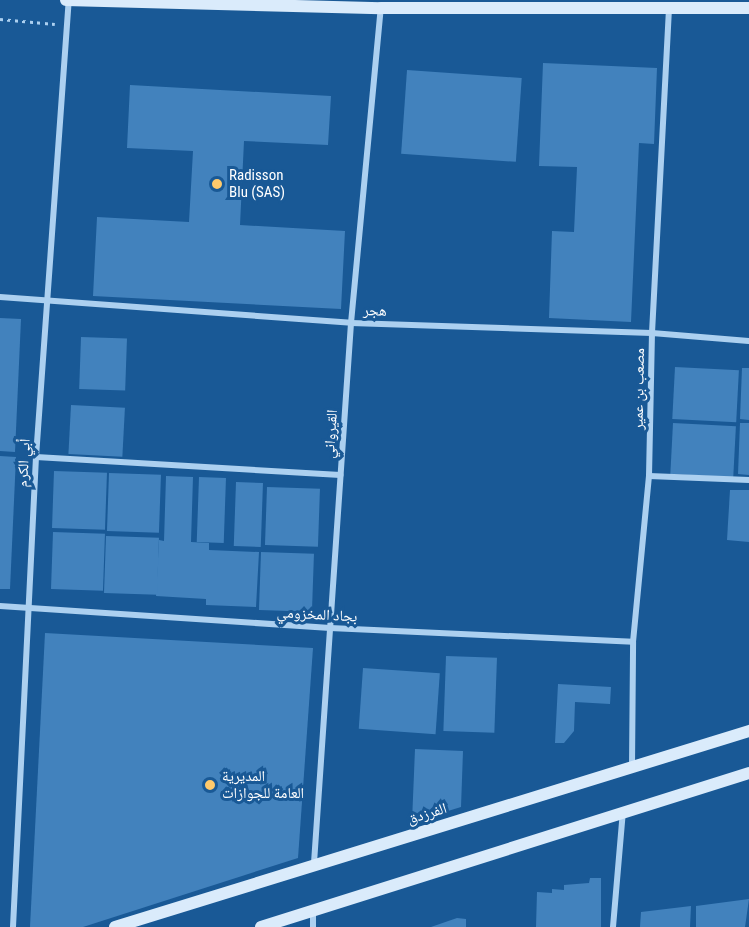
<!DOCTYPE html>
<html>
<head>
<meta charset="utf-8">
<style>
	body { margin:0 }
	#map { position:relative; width:749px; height:927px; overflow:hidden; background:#195996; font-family:"Roboto Condensed","Noto Naskh Arabic",sans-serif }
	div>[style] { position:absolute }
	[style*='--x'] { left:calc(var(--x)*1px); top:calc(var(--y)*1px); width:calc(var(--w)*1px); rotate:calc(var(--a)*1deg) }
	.building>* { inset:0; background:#4282bd; transform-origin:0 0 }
	.path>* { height:3px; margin-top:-1.5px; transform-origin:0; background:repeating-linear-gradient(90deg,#acd0f0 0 3px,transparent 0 7.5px) }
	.street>* { height:6px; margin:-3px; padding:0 3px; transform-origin:3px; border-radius:3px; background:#acd0f0 }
	.secondary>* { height:12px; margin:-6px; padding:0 6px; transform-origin:6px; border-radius:6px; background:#daebfb }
	.dots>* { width:16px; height:16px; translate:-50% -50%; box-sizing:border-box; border:3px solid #195996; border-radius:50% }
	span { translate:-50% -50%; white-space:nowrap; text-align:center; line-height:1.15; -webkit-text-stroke:6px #195996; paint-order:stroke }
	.poi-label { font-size:15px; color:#fff }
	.left { translate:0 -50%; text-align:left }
	.street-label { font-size:15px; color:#fff }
</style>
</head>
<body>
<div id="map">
	<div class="building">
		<i style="clip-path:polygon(543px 63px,657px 68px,654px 144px,639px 143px,631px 322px,549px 318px,552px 231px,574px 232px,577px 167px,539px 166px)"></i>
		<i style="left:407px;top:70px;width:115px;height:84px;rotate:4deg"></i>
		<i style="clip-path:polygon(130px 85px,331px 96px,328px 145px,244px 141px,240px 225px,345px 231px,341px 309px,93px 296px,97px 217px,189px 222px,193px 151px,127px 148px)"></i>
		<i style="clip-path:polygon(0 318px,21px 319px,15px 452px,0 451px)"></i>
		<i style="left:81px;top:337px;width:46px;height:52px;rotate:2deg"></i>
		<i style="left:675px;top:367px;width:64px;height:52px;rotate:3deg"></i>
		<i style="clip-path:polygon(742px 368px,749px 368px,749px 420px,740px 419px)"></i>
		<i style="left:71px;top:405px;width:54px;height:49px;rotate:3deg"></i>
		<i style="left:673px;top:423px;width:63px;height:51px;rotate:3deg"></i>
		<i style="clip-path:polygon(740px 423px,749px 423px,749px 475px,738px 474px)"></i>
		<i style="clip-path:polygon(0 456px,16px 457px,10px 589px,0 589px)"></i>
		<i style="left:54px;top:471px;width:53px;height:57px;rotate:2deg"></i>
		<i style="left:109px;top:473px;width:52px;height:58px;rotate:2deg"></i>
		<i style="clip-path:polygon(166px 476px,193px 477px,191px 542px,209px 543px,209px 550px,259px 552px,256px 607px,206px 605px,206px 599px,156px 596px,159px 540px,164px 541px)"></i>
		<i style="left:199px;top:477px;width:27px;height:65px;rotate:2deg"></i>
		<i style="left:236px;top:482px;width:27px;height:64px;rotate:2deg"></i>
		<i style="left:267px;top:487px;width:53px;height:58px;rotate:2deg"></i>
		<i style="clip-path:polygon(730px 490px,749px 490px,749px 542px,727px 540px)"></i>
		<i style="left:53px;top:532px;width:52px;height:57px;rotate:2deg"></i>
		<i style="left:106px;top:536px;width:53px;height:57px;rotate:2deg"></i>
		<i style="left:261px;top:552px;width:53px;height:58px;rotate:2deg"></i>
		<i style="clip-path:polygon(45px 633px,313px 648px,298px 858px,83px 927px,30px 927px)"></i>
		<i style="left:446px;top:656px;width:51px;height:75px;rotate:2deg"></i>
		<i style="left:363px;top:668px;width:77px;height:61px;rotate:4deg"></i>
		<i style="clip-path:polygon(558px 684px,611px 687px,610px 704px,575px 702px,574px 731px,564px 743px,555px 743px)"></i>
		<i style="clip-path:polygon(415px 749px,463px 751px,461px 807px,412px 822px)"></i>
		<i style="clip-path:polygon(590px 878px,601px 878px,601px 927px,536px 927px,537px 892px,552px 893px,552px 889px,564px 890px,564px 885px,589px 883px)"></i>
		<i style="clip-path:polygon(749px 899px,745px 927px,696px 927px,696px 906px)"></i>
		<i style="clip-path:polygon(691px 906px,690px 927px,640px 927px,641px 912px)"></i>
		<i style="clip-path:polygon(457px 918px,466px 919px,466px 927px,431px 927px)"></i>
	</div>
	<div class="path">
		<i style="--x:0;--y:19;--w:55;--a:5.2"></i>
	</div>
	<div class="street">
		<i style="--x:0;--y:297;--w:352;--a:4.2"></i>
		<i style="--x:351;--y:323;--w:301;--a:1.9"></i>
		<i style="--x:652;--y:333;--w:97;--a:4.7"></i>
		<i style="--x:36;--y:457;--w:305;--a:3.4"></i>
		<i style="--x:649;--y:476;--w:100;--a:2.3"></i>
		<i style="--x:0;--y:606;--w:331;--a:3.8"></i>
		<i style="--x:330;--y:628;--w:303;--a:2.6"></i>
		<i style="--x:632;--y:767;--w:125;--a:-89.5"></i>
		<i style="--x:633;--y:642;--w:167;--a:-84.5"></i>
		<i style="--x:649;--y:476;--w:143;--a:-88.8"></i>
		<i style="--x:652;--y:333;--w:323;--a:-87"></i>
		<i style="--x:314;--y:863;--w:541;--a:-86.08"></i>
		<i style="--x:351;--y:323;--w:316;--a:-84.6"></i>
		<i style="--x:13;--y:927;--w:471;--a:-87.2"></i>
		<i style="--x:36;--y:457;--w:458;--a:-85.9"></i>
		<i style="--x:313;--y:927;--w:17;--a:-90"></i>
		<i style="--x:613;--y:927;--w:116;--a:-85.1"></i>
	</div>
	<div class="secondary">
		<i style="--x:66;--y:0;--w:315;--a:1.5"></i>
		<i style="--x:381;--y:8;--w:368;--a:0"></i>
		<i style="--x:115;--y:927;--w:664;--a:-17.18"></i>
		<i style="--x:261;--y:927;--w:512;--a:-17.51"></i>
	</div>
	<div class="dots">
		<i style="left:217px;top:184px;background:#ffca6c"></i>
		<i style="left:210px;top:785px;background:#ffca6c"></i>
	</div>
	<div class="poi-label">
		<span class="left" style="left:229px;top:184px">Radisson<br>Blu (SAS)</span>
		<span class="left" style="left:222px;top:785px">المديرية<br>العامة للجوازات</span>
	</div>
	<div class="street-label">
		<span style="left:375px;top:311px;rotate:2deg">هجر</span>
		<span style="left:639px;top:389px;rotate:-89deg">مصعب بن عمير</span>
		<span style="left:331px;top:434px;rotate:-86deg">القيرواني</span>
		<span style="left:24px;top:463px;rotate:-87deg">أبي الكرم</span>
		<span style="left:317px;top:615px;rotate:3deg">بجاد المخزومي</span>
		<span style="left:427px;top:814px;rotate:-17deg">الفرزدق</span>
	</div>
</div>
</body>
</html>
